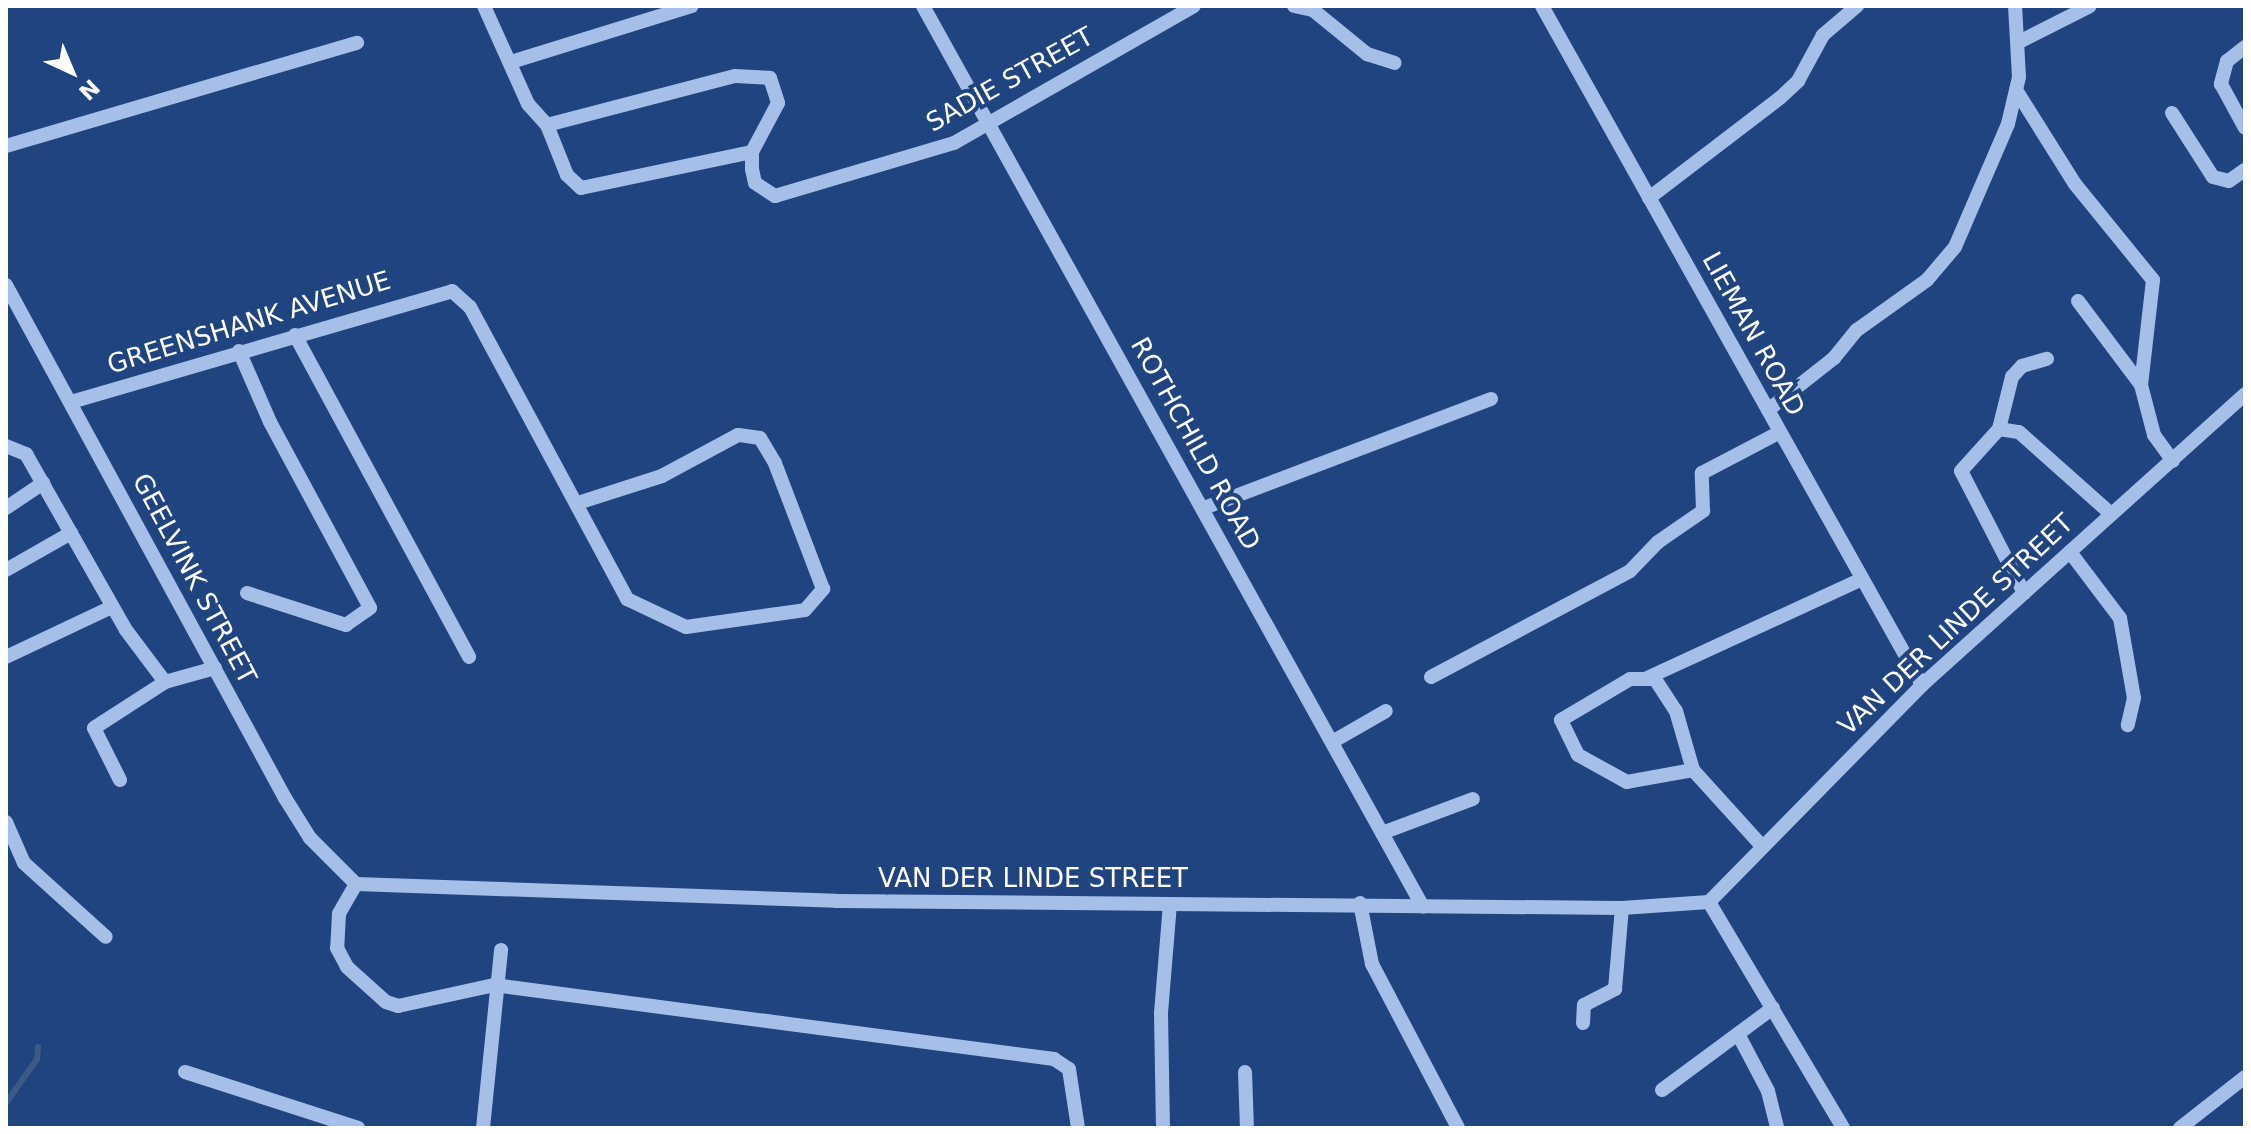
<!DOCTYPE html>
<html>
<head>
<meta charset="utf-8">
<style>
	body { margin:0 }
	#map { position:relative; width:2251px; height:1134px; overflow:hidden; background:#204480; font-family:"DejaVu Sans",sans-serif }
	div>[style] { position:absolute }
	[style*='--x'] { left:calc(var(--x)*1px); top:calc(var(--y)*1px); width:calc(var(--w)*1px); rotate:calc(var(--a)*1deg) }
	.stream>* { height:6px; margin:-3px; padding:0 3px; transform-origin:3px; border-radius:3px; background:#3d5985 }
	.minor>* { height:14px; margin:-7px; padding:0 7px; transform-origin:7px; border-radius:7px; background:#a5bfe8 }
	span { translate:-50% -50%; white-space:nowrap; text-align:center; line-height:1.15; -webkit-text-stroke:8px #204480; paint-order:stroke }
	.street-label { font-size:26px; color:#fff }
	.frame { position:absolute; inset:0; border:8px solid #fff; pointer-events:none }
	.north { position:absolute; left:32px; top:32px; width:80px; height:80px; -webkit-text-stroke:6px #204480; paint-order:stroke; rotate:136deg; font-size:22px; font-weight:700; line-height:32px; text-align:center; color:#fff }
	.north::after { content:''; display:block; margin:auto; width:28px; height:36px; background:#fff; clip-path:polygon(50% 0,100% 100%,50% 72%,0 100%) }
</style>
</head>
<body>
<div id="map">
	<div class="stream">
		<i style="--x:6;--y:1103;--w:54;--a:-54.8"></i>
		<i style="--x:37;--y:1059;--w:12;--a:-85"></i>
	</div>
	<div class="minor">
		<i style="--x:484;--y:6;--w:107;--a:65.8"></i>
		<i style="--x:528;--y:104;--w:28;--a:48"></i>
		<i style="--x:547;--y:125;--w:194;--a:-14.6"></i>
		<i style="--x:735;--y:76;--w:35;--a:3"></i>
		<i style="--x:770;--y:78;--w:26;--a:72"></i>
		<i style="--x:778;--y:103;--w:55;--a:118"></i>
		<i style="--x:752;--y:152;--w:17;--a:90"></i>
		<i style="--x:752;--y:169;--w:14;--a:78"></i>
		<i style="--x:755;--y:183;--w:24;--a:33"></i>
		<i style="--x:775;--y:196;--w:187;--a:-16.5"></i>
		<i style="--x:954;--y:143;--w:276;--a:-29.7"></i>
		<i style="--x:923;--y:6;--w:1030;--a:60.97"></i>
		<i style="--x:1294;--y:6;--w:19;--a:12"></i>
		<i style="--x:1313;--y:10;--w:70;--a:39.2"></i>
		<i style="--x:1367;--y:54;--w:29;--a:18"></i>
		<i style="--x:1542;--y:6;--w:778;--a:60.77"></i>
		<i style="--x:2021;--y:41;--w:77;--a:-26.9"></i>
		<i style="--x:2245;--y:47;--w:23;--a:142"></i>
		<i style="--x:2227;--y:61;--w:24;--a:105"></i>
		<i style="--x:2221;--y:84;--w:50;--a:61.4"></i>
		<i style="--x:511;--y:62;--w:189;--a:-17.2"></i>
		<i style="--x:2016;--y:90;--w:111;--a:57.9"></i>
		<i style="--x:2075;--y:184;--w:124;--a:50.9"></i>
		<i style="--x:2153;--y:280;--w:106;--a:96.5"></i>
		<i style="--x:2141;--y:385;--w:52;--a:75.4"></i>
		<i style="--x:2154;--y:435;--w:32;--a:54"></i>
		<i style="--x:2172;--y:113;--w:76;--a:57.4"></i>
		<i style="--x:2213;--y:177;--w:16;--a:14"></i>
		<i style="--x:2229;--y:181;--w:19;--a:-35"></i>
		<i style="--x:547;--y:125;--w:54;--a:68.2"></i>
		<i style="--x:567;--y:175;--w:19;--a:43"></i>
		<i style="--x:581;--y:188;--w:175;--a:-11.9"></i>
		<i style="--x:6;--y:146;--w:366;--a:-16.4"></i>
		<i style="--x:1649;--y:198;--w:165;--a:-37.4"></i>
		<i style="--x:1780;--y:98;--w:25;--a:-43"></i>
		<i style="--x:1798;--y:81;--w:52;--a:-61.5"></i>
		<i style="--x:1823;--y:35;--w:45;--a:-40.5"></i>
		<i style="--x:6;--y:285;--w:584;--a:61.46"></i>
		<i style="--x:285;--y:798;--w:47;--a:58"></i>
		<i style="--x:310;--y:838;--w:65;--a:45"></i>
		<i style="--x:2078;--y:301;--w:105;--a:53.1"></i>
		<i style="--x:295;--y:335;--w:366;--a:61.6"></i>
		<i style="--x:239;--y:351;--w:77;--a:66.4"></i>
		<i style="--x:270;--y:422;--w:211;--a:61.7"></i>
		<i style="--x:370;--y:608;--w:29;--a:145"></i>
		<i style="--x:346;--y:625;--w:104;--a:-162.1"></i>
		<i style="--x:71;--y:402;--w:397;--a:-16.2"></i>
		<i style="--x:452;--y:291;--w:24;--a:42"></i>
		<i style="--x:470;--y:307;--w:332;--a:61.7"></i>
		<i style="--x:627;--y:599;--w:65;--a:25.4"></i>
		<i style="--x:686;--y:627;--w:120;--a:-8.1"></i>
		<i style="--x:805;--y:610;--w:28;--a:-49"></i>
		<i style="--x:823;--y:589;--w:135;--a:-110.9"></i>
		<i style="--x:775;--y:463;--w:29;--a:-121"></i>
		<i style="--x:760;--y:438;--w:22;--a:-172"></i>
		<i style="--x:738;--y:435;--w:86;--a:151.7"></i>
		<i style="--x:662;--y:476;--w:88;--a:162.2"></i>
		<i style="--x:1768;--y:410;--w:84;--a:-38.2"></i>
		<i style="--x:1834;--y:358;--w:36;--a:-51"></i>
		<i style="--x:1857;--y:330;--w:86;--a:-35.5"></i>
		<i style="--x:1927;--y:280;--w:43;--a:-49.7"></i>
		<i style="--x:1955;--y:247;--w:134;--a:-66.7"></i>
		<i style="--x:2008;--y:124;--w:48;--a:-76.8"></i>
		<i style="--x:2019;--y:77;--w:71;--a:-93.2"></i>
		<i style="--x:1999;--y:429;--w:54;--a:-76"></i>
		<i style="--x:2012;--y:377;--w:15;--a:-48"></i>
		<i style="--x:2022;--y:366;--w:26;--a:-16"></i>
		<i style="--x:6;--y:446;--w:22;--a:22"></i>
		<i style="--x:26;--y:454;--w:202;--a:60.4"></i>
		<i style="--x:126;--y:630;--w:65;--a:53.1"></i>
		<i style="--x:165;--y:682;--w:52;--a:-15.6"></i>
		<i style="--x:6;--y:508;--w:45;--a:-34"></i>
		<i style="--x:1204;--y:508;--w:307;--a:-20.8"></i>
		<i style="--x:2070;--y:552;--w:83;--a:52.9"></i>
		<i style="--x:2120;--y:618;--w:81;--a:80.1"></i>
		<i style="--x:2134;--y:698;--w:28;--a:103"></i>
		<i style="--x:6;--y:570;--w:75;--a:-29.6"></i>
		<i style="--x:2024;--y:593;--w:137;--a:-117.3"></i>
		<i style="--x:1961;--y:471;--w:57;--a:-47.9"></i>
		<i style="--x:1999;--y:429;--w:20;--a:9"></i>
		<i style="--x:2019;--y:432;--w:123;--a:41.7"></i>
		<i style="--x:6;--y:657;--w:117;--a:-25.3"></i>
		<i style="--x:1431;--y:677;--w:225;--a:-28"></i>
		<i style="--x:1630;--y:571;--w:40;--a:-46"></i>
		<i style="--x:1658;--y:542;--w:55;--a:-34.6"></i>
		<i style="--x:1703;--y:511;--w:38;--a:-92"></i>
		<i style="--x:1702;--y:473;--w:88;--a:-27.7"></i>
		<i style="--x:1647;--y:678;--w:237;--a:-24.7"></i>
		<i style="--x:1332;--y:742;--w:62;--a:-29.9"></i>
		<i style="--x:1693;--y:770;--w:67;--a:169.7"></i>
		<i style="--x:1627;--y:782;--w:56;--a:-151.1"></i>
		<i style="--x:1578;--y:755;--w:39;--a:-116"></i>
		<i style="--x:1561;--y:720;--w:80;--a:-30.7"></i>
		<i style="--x:1630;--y:679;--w:25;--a:0"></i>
		<i style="--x:1655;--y:679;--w:38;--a:57"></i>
		<i style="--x:1676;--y:711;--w:61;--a:73.9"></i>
		<i style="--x:1693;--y:770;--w:100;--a:47.8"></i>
		<i style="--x:120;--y:780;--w:58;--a:-116.6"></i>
		<i style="--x:94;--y:728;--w:85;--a:-32.9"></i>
		<i style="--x:6;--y:822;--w:45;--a:66.3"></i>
		<i style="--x:24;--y:863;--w:110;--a:42.1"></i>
		<i style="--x:1382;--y:833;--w:97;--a:-20.5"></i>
		<i style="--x:356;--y:884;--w:480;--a:2"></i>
		<i style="--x:836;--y:901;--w:786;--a:0.51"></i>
		<i style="--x:1622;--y:908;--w:87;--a:-3.9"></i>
		<i style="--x:1709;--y:902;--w:263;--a:59.3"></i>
		<i style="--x:356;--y:884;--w:34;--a:120"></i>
		<i style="--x:339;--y:914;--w:34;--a:93"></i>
		<i style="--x:337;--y:948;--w:21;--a:62"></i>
		<i style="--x:347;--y:967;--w:52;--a:41.9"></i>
		<i style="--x:386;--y:1002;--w:13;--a:18"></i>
		<i style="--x:398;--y:1006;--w:98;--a:-12.3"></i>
		<i style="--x:494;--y:985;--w:565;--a:7.53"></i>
		<i style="--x:1054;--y:1059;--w:18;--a:34"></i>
		<i style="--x:1069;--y:1069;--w:60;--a:81.3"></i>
		<i style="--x:1709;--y:902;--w:304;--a:-45.5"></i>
		<i style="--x:1922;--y:685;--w:435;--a:-42"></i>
		<i style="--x:1360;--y:903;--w:62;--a:78.9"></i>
		<i style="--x:1372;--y:964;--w:185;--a:62.3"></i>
		<i style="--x:1583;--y:1023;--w:18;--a:-87"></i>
		<i style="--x:1584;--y:1005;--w:35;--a:-27"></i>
		<i style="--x:1615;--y:989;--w:81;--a:-85.1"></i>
		<i style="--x:1738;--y:1034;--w:64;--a:62.2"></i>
		<i style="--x:1768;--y:1091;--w:38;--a:76"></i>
		<i style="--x:185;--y:1072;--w:182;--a:17.9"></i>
		<i style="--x:1245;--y:1072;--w:56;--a:88"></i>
		<i style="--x:1662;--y:1090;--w:138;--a:-36.5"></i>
		<i style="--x:483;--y:1128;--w:179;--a:-84.2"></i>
		<i style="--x:1163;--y:1128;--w:115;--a:-91"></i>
		<i style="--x:1161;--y:1013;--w:109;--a:-85.3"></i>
		<i style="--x:2180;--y:1128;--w:83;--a:-38.1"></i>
	</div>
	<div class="street-label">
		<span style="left:1010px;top:80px;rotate:-29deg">SADIE STREET</span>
		<span style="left:249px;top:323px;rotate:-17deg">GREENSHANK AVENUE</span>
		<span style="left:1753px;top:334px;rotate:61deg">LIEMAN ROAD</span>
		<span style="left:1195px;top:444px;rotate:61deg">ROTHCHILD ROAD</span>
		<span style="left:194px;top:579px;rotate:62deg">GEELVINK STREET</span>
		<span style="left:1956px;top:625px;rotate:-43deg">VAN DER LINDE STREET</span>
		<span style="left:1033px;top:879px">VAN DER LINDE STREET</span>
	</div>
	<div class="frame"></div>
	<div class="north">N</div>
</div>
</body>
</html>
